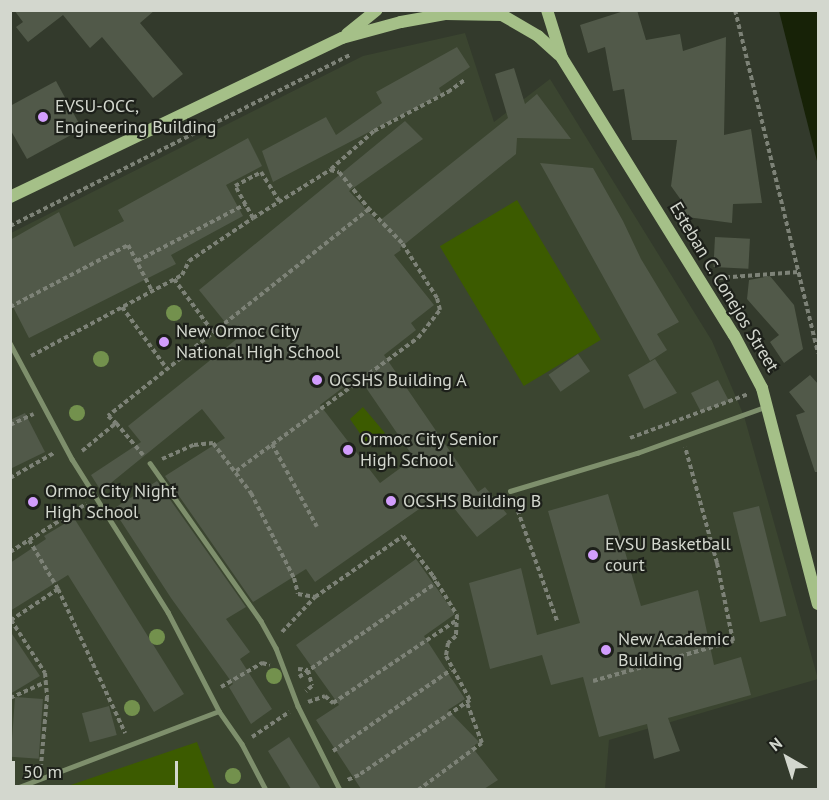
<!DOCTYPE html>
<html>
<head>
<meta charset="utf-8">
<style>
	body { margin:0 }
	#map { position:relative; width:829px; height:800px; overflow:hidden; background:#333a2c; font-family:"PT Sans",sans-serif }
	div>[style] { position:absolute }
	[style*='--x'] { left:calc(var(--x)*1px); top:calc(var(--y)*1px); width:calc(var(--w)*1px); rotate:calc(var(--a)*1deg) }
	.built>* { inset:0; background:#3b4530 }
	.green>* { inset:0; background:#3c5b00; transform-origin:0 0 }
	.water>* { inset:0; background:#172207 }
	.building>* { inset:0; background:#515949; transform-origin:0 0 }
	.path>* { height:4px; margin-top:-2px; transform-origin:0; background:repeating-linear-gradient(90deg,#7d8277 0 4.5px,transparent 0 7.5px) }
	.service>* { height:4.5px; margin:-2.25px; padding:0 2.25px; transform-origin:2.25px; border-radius:2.25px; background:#7e8f6c }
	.secondary>* { height:12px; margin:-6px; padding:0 6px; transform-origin:6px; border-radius:6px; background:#a5c088 }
	.trees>* { width:16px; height:16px; margin:-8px; border-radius:50%; background:#73914d }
	.dots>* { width:16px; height:16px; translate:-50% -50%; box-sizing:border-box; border:3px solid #1d201a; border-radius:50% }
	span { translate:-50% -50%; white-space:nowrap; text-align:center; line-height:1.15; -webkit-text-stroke:4.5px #1d201a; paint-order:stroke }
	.poi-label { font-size:18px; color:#d3d7ce }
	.left { translate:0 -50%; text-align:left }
	.street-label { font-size:18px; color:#d3d7ce }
	.frame { position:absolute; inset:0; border:12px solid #d3d7ce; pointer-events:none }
	.north { position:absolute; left:757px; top:728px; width:60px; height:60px; -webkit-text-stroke:4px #1d201a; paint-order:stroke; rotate:321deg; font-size:16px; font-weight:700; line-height:24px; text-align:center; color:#d3d7ce }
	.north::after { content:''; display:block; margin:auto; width:21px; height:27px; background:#d3d7ce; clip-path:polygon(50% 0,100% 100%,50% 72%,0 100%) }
	.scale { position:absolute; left:12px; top:761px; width:166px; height:27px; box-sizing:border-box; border:3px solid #d3d7ce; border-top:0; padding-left:8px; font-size:18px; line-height:21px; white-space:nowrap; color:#d3d7ce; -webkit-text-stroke:4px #1d201a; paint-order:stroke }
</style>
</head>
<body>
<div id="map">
	<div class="built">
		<i style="clip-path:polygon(465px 33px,494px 122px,550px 79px,712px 341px,744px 416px,818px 679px,609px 740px,605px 789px,11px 790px,11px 233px,363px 56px)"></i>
	</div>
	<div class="green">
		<i style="left:517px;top:200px;width:163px;height:90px;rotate:59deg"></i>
		<i style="clip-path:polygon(363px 407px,385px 433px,368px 445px,350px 419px)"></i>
		<i style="clip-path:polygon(197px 742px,215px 789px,56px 790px)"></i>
	</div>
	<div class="water">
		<i style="clip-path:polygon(779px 11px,818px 11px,818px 165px)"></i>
	</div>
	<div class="building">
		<i style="clip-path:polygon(14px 10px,155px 10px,140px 23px,183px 74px,153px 98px,102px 37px,90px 48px,63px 15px,28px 42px,16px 27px,23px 22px)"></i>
		<i style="clip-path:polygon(627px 10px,637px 10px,646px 40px,680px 34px,683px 51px,726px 37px,724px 135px,751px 129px,762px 203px,733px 204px,732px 223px,687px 217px,681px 200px,671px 186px,677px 140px,632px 140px,624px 89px,613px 91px,605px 47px,588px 53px,580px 25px)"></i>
		<i style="clip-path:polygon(457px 47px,470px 67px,439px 88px,442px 94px,273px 182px,262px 151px,326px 117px,336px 135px,382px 103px,376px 92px)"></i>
		<i style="clip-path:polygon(evenodd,514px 68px,525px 104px,537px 94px,571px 139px,517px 138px,516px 154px,400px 248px,401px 250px,394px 255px,434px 305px,411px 323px,416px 330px,384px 355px,478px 492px,485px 487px,507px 514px,477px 537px,442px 493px,315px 582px,306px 569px,253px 602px,165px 476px,225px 438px,202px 409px,101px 491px,91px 475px,141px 442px,128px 426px,238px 338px,199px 290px,405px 121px,423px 139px,349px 191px,378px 222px,508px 118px,495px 74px,514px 68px,358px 376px,414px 458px,380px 483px,320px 405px,358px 376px)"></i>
		<i style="clip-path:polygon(56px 81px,82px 129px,27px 159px,10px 129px,10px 106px)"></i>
		<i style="clip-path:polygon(248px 138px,262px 166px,226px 185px,243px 216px,171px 255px,176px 264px,29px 338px,10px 301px,10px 240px,59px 212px,74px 247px,124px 221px,118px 210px)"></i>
		<i style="clip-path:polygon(540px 163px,593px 168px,623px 221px,641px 259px,679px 322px,657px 334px,667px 350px,650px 361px)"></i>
		<i style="left:715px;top:237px;width:35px;height:30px;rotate:3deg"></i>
		<i style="clip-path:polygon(770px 276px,794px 305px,803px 349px,784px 363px,770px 342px,779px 335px,747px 299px,749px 280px)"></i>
		<i style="left:578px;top:354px;width:21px;height:36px;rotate:55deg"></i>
		<i style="clip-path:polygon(655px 359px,677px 393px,644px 409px,628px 375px)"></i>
		<i style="clip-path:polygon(810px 375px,819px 385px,819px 472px,815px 472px,796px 415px,805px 412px,789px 392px)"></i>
		<i style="clip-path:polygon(718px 380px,729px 401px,701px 412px,691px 393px)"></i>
		<i style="clip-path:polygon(25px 413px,45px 452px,10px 469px,10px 420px)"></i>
		<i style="clip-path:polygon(157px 481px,246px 607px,226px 619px,250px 652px,240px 659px,272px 709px,251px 724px,229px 687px,233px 684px,171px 598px,113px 509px)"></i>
		<i style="clip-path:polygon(608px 494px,641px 606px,698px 590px,714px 665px,741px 657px,751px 695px,668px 718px,680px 751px,654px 759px,647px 724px,599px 737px,583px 677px,551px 685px,542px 655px,490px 669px,469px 583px,521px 568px,537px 635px,580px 623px,548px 511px)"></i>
		<i style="left:759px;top:506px;width:113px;height:27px;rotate:76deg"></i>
		<i style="clip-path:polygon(74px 518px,184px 694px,154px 712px,68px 575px,10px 611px,10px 563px,46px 539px,44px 536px)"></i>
		<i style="clip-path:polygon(416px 559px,455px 614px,424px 636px,465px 699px,448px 710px,479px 742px,472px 747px,498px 780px,484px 789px,361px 789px,316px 720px,339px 705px,296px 645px)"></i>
		<i style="clip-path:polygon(10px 631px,40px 676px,10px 694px)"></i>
		<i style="left:15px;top:697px;width:28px;height:60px;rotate:4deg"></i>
		<i style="left:109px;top:706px;width:30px;height:28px;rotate:75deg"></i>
		<i style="clip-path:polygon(289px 737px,321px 789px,291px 789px,268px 751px)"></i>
	</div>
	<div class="path">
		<i style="--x:735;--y:10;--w:353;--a:76.4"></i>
		<i style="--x:331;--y:169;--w:57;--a:-41.5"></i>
		<i style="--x:374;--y:131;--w:84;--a:-27.8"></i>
		<i style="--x:448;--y:92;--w:22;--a:-36"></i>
		<i style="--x:253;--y:218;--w:37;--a:-119"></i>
		<i style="--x:235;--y:186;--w:30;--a:-28"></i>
		<i style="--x:261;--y:172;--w:34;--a:58"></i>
		<i style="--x:10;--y:226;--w:381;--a:-26.7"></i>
		<i style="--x:137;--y:261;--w:123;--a:-27.6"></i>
		<i style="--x:718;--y:278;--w:80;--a:-4.3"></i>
		<i style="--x:174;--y:279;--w:66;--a:53.7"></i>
		<i style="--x:10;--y:307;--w:133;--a:-27.7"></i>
		<i style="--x:128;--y:245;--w:52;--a:62.4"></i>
		<i style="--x:122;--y:307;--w:77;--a:54"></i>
		<i style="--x:31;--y:356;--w:171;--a:-28.2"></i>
		<i style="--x:182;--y:275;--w:16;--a:-63"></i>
		<i style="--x:189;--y:261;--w:77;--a:-33.9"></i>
		<i style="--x:253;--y:218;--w:91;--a:-31.9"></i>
		<i style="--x:330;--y:170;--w:9;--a:13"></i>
		<i style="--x:339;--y:172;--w:48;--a:51"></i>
		<i style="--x:369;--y:209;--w:333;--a:141.6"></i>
		<i style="--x:108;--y:416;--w:11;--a:41"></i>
		<i style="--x:10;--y:425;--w:26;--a:-25"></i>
		<i style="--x:630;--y:438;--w:126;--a:-20.4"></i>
		<i style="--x:272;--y:444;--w:94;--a:61.5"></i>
		<i style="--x:82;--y:451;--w:44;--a:-39.5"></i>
		<i style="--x:116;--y:423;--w:42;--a:49.8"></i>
		<i style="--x:162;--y:459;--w:35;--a:-24"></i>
		<i style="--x:194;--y:445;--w:19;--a:-6"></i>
		<i style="--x:213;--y:443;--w:63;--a:52.8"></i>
		<i style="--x:251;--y:493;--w:95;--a:63.2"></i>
		<i style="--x:294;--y:578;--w:16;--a:76"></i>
		<i style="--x:298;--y:594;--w:17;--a:10"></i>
		<i style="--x:236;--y:471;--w:225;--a:-36.2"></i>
		<i style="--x:418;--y:338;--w:36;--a:-52"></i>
		<i style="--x:440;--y:310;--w:12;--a:-104"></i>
		<i style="--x:437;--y:298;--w:65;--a:-122.5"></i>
		<i style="--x:402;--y:243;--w:47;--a:-134.1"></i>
		<i style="--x:10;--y:478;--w:51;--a:-29.6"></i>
		<i style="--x:515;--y:503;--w:125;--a:70.4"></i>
		<i style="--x:29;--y:540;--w:57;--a:59.4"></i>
		<i style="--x:58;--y:589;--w:56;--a:146.6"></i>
		<i style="--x:11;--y:620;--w:63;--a:57.3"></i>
		<i style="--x:45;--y:673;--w:24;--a:85"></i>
		<i style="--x:47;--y:697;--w:68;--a:95"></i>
		<i style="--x:10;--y:552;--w:90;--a:-32.3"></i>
		<i style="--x:58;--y:589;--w:159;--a:65"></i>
		<i style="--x:282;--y:632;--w:48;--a:-46.7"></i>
		<i style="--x:315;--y:597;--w:107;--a:-34.7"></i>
		<i style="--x:403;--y:536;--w:50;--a:53.1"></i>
		<i style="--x:433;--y:576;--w:46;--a:58.4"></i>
		<i style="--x:457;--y:615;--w:21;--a:93"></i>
		<i style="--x:456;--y:636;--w:11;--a:139"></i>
		<i style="--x:448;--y:643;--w:13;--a:99"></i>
		<i style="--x:446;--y:656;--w:50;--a:61.4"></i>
		<i style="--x:470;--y:700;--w:134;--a:146"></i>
		<i style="--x:359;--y:775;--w:13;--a:157"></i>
		<i style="--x:298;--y:669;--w:10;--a:6"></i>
		<i style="--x:308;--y:670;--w:16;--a:76"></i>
		<i style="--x:312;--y:686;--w:8;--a:140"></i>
		<i style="--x:299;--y:677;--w:168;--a:-34.5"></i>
		<i style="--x:593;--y:681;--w:146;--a:-15.9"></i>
		<i style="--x:733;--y:641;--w:80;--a:-101.6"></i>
		<i style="--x:717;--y:563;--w:120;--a:-105.4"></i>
		<i style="--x:221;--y:687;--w:48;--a:-30.3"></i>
		<i style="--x:262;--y:663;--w:8;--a:14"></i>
		<i style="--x:10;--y:698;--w:39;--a:-24"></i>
		<i style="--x:308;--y:702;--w:18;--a:-19"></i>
		<i style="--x:325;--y:696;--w:11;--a:41"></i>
		<i style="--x:333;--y:703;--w:149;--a:-33.8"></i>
		<i style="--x:252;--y:737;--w:45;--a:-34"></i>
		<i style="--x:333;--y:751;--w:143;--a:-34.5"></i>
		<i style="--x:418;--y:790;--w:79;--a:-36.3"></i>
		<i style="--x:482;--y:743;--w:43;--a:-110.6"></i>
	</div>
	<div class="service">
		<i style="--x:10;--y:343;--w:132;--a:61.9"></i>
		<i style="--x:72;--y:459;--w:181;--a:57.9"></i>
		<i style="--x:168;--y:612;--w:111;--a:62.7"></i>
		<i style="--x:219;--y:711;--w:40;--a:55.1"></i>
		<i style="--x:242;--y:744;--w:52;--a:62.4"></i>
		<i style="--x:150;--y:463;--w:193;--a:54.9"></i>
		<i style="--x:261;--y:621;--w:31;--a:61"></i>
		<i style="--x:276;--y:648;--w:62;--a:69.2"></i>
		<i style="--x:298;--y:706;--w:94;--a:63.4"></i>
		<i style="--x:510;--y:491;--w:133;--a:-16.7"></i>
		<i style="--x:637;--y:453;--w:136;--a:-19.8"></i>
		<i style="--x:11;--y:790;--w:222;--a:-20.8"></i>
	</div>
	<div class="secondary">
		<i style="--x:547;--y:10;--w:50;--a:72.6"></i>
		<i style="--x:562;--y:58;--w:326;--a:58.2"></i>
		<i style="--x:734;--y:335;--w:60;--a:62.2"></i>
		<i style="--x:762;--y:388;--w:223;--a:75.5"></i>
		<i style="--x:347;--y:34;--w:38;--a:-39"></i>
		<i style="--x:10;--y:197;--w:368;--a:-25.6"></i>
		<i style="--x:342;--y:38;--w:61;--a:-15.2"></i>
		<i style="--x:401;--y:22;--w:46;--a:-10.1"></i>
		<i style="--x:446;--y:14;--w:56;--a:1"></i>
		<i style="--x:502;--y:15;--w:42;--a:30.3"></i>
		<i style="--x:538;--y:36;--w:28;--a:42"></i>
	</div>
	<div class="trees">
		<i style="left:174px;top:313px"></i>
		<i style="left:101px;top:359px"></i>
		<i style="left:77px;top:413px"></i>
		<i style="left:157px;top:637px"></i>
		<i style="left:274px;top:676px"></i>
		<i style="left:132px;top:708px"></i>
		<i style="left:233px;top:776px"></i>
	</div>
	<div class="dots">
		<i style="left:43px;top:117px;background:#d29dfd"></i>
		<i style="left:164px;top:342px;background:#d29dfd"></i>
		<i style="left:317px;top:380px;background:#d29dfd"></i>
		<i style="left:348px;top:450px;background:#d29dfd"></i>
		<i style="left:391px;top:501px;background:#d29dfd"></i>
		<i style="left:33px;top:502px;background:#d29dfd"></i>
		<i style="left:593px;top:555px;background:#d29dfd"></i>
		<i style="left:606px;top:650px;background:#d29dfd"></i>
	</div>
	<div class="poi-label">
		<span class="left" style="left:55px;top:117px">EVSU-OCC,<br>Engineering Building</span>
		<span class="left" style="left:176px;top:342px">New Ormoc City<br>National High School</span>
		<span class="left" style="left:329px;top:380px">OCSHS Building A</span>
		<span class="left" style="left:360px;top:450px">Ormoc City Senior<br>High School</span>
		<span class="left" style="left:45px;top:502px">Ormoc City Night<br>High School</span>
		<span class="left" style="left:403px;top:501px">OCSHS Building B</span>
		<span class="left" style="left:605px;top:555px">EVSU Basketball<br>court</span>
		<span class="left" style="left:618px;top:650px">New Academic<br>Building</span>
	</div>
	<div class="street-label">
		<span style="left:724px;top:287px;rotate:59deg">Esteban C. Conejos Street</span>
	</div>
	<div class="frame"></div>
	<div class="north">N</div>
	<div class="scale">50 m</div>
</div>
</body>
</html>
